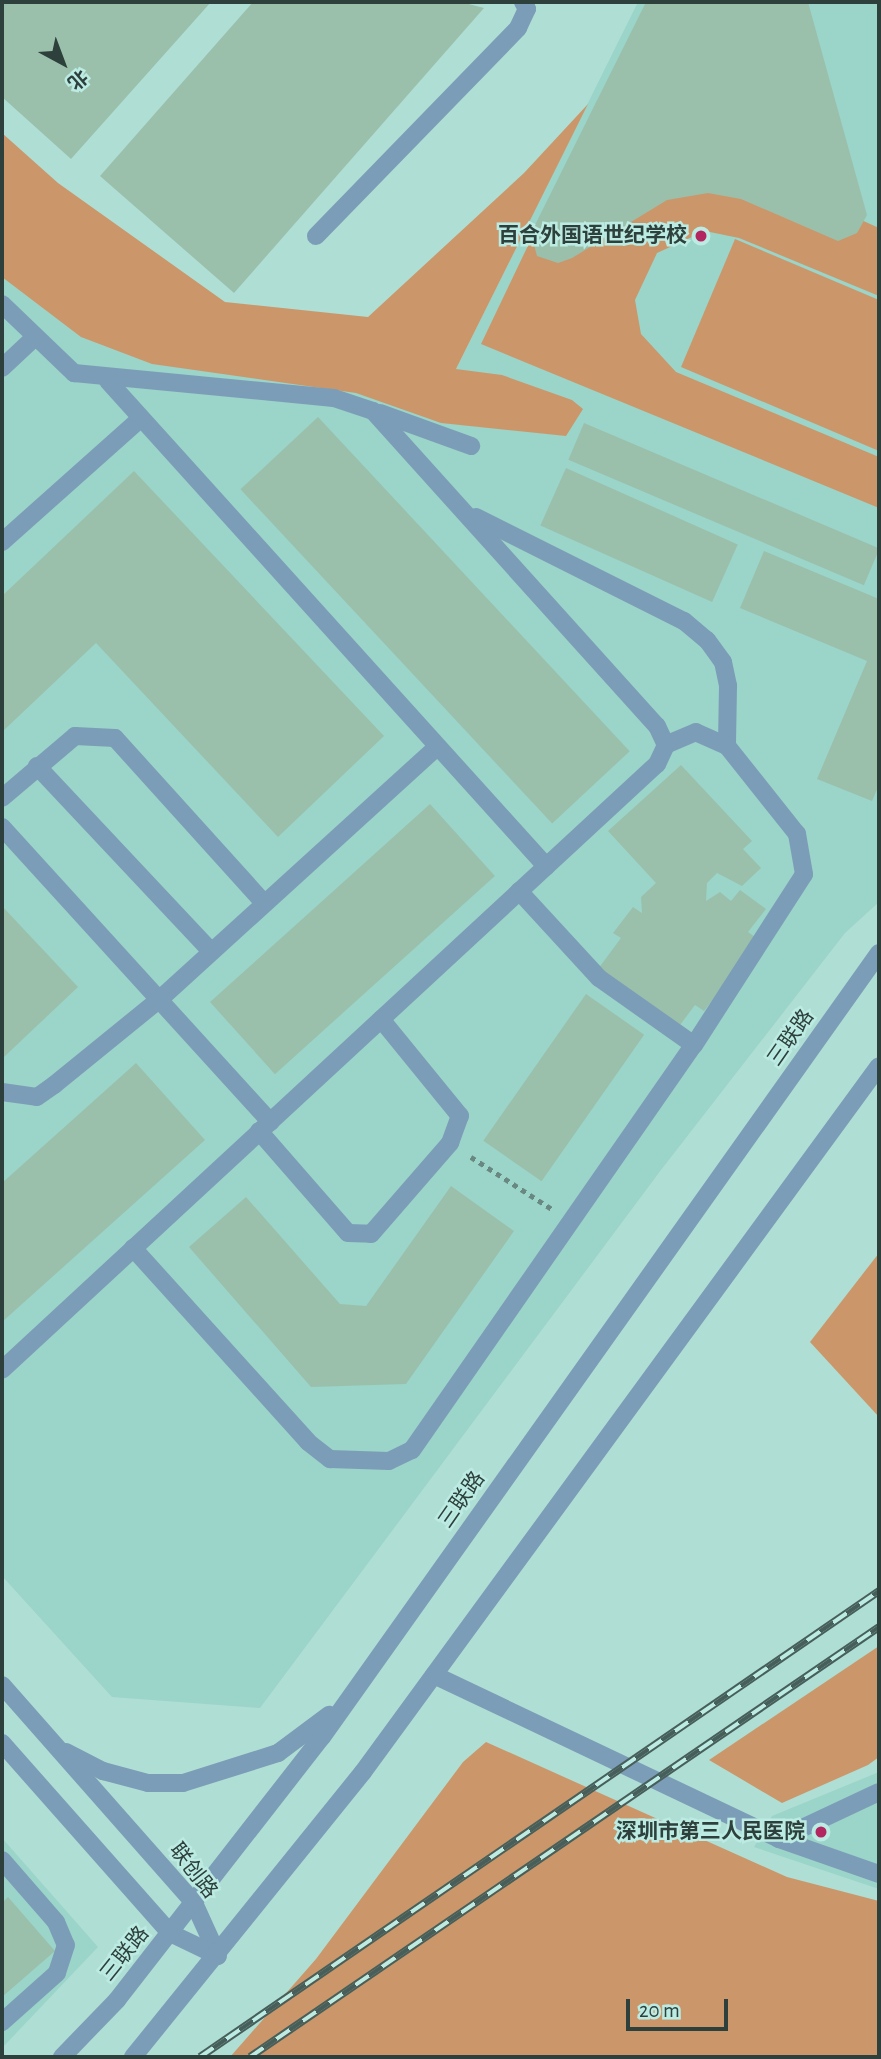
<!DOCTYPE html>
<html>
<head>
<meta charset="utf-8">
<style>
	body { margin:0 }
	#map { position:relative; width:881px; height:2059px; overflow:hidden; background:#afded5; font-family:"Alegreya Sans","Noto Sans SC",sans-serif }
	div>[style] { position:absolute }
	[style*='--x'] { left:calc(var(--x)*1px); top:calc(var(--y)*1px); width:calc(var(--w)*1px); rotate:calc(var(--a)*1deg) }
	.built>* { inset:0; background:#9bd4c9 }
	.green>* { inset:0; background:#cb976a }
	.building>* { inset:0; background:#9ac0ac; transform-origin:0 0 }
	.path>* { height:4.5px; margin-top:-2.25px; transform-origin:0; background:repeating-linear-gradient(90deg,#688881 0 5px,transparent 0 10px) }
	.minor>* { height:18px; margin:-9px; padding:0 9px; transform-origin:9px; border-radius:9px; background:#7c9db7 }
	.rail>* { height:8px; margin-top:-4px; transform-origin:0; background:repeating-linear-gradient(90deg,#bbebe2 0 16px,#475f5a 0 32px); box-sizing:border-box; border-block:2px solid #475f5a }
	.dots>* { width:19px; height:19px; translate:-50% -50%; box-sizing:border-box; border:4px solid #bbebe2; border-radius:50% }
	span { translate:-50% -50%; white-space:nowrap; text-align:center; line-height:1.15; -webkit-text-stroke:5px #bbebe2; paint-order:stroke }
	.poi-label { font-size:21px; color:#2d403c; font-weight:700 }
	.right { translate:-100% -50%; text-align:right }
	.street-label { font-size:21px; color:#2d403c }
	.frame { position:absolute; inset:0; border:4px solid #2d403c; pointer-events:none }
	.north { position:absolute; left:28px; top:28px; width:70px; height:70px; -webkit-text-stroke:5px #bbebe2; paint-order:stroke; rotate:139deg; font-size:19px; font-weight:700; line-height:28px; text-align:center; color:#2d403c }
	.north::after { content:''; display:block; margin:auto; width:24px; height:32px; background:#2d403c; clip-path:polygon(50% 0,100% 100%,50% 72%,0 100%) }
	.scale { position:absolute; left:626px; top:1999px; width:102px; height:32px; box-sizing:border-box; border:4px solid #2d403c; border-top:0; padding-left:9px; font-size:21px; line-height:24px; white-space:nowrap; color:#2d403c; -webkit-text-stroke:5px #bbebe2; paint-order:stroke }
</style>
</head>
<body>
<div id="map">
	<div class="built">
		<i style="clip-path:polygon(638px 2px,879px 2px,879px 902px,845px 933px,661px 1170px,260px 1708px,112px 1697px,2px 1576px,2px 246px,456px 369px)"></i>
		<i style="clip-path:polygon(879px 1772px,879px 1889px,754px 1847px,772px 1816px)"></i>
		<i style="clip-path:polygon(2px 1838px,98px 1947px,2px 2048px)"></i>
	</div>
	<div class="green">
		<i style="clip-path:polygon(597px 101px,879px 228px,879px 296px,739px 238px,705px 231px,657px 253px,635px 300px,641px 334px,676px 372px,879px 457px,879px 508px,481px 344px)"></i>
		<i style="clip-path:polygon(588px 104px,456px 369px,502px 375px,572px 400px,583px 409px,566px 436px,441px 423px,356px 393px,152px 364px,81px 337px,2px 277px,2px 133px,58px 183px,225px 302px,368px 317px,524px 173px)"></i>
		<i style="clip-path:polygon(735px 239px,879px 300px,879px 451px,681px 367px)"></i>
		<i style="clip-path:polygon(879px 1253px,879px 1417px,810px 1342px)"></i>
		<i style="clip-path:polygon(879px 1646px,879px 1757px,868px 1765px,782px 1803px,709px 1760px)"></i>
		<i style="clip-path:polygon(486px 1742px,787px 1877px,879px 1901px,879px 2057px,230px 2057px,316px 1959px,463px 1762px)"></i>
	</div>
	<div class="building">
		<i style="clip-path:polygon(2px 2px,211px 2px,71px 159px,2px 97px)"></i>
		<i style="clip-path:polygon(253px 2px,461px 2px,484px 8px,234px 293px,100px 176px)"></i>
		<i style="clip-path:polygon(646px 2px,808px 2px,867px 215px,857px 233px,838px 241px,741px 199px,708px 193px,667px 200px,572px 258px,558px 263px,537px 256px,531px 233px)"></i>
		<i style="left:318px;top:417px;width:457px;height:106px;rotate:47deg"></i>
		<i style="left:584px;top:423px;width:321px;height:40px;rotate:23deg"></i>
		<i style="left:566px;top:468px;width:188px;height:63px;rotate:24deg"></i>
		<i style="clip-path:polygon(134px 471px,384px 736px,278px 837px,96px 643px,2px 732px,2px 596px)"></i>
		<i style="clip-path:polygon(764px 551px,879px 599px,879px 785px,872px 801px,817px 779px,867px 661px,740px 608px)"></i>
		<i style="clip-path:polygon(681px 765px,752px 841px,743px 849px,761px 868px,742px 886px,717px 873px,707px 883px,706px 901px,720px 892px,731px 901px,740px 890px,766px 909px,748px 932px,759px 940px,704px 1011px,695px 1005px,677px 1029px,598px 969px,621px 938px,613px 933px,633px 907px,642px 913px,641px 897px,656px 883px,608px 831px)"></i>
		<i style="left:430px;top:804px;width:97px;height:296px;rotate:48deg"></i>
		<i style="clip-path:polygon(2px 906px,78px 987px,4px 1057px,2px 1054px)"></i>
		<i style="left:586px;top:994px;width:71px;height:179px;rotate:35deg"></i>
		<i style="clip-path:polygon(136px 1063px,205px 1140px,2px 1322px,2px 1183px)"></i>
		<i style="clip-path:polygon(451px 1186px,514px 1231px,406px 1384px,311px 1387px,189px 1247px,246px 1197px,340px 1304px,366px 1306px)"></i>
		<i style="clip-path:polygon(8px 1897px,55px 1951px,2px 1997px,2px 1903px)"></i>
	</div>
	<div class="path">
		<i style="--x:471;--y:1157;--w:96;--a:32.7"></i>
	</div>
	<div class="minor">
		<i style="--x:316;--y:236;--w:290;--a:-45.8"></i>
		<i style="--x:518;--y:28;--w:21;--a:-65"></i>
		<i style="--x:527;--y:9;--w:8;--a:-120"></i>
		<i style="--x:2;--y:304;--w:100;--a:43.8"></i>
		<i style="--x:74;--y:373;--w:261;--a:5.5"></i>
		<i style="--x:334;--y:398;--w:41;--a:18.4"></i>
		<i style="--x:373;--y:411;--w:424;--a:48"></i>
		<i style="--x:657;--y:726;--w:21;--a:65"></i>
		<i style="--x:666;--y:745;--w:21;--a:115"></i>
		<i style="--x:657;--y:764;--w:892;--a:137.23"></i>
		<i style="--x:2;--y:368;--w:44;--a:-43.2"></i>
		<i style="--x:108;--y:381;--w:654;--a:47.92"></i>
		<i style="--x:380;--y:413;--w:97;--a:19.9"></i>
		<i style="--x:476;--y:517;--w:233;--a:26.6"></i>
		<i style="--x:684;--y:621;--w:30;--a:40"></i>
		<i style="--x:707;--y:640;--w:27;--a:54"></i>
		<i style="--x:723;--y:662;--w:25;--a:78"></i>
		<i style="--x:728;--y:686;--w:60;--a:91"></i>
		<i style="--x:2;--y:542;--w:186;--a:-41.7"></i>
		<i style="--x:37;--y:766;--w:254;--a:46.8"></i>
		<i style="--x:2;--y:798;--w:96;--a:-40.3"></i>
		<i style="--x:75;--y:736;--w:40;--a:2.9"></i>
		<i style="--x:115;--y:738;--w:222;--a:47.9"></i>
		<i style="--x:2;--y:827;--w:399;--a:47.7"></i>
		<i style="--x:519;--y:891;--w:118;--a:47.4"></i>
		<i style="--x:599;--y:978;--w:116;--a:35.2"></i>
		<i style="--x:2;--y:1092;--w:35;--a:8"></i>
		<i style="--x:37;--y:1097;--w:21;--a:-35"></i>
		<i style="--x:54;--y:1085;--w:136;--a:-39.1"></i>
		<i style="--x:160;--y:999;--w:374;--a:-42.3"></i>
		<i style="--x:259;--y:1131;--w:135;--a:48.9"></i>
		<i style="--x:348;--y:1233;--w:23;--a:2"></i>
		<i style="--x:371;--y:1234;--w:121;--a:-49"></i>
		<i style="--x:450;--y:1143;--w:29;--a:-70"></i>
		<i style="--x:460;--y:1116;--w:125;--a:-129.2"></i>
		<i style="--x:133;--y:1248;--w:261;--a:47.9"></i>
		<i style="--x:308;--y:1442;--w:28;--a:38"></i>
		<i style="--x:330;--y:1459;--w:59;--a:1.9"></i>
		<i style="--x:389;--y:1461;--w:25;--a:-26"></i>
		<i style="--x:412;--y:1450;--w:494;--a:-55.2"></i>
		<i style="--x:694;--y:1045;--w:203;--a:-57.2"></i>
		<i style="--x:804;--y:874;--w:41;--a:-99.9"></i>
		<i style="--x:797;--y:834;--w:112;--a:-128.5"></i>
		<i style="--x:727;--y:746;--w:34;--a:-156"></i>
		<i style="--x:696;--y:732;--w:33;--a:157"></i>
		<i style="--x:434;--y:1675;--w:382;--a:25.4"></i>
		<i style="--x:779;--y:1839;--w:106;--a:19.3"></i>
		<i style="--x:2;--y:1685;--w:290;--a:48.6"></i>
		<i style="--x:194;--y:1903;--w:58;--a:65.6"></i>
		<i style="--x:2;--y:1743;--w:254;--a:48.5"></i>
		<i style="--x:170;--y:1933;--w:53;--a:25.6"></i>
		<i style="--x:66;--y:1752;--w:42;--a:27.2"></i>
		<i style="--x:103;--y:1771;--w:47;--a:14.9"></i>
		<i style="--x:148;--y:1783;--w:35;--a:0"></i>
		<i style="--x:183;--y:1783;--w:100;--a:-17.5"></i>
		<i style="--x:278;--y:1753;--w:64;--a:-36.7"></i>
		<i style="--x:779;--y:1839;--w:110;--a:-25.2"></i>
		<i style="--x:2;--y:1860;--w:82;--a:48.9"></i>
		<i style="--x:56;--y:1922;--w:25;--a:67"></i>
		<i style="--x:66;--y:1945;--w:29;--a:108"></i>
		<i style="--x:57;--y:1973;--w:74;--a:138.3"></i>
		<i style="--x:62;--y:2057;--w:79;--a:-46"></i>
		<i style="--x:117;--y:2000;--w:333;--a:-52.1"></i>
		<i style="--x:322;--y:1737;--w:962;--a:-54.61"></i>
		<i style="--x:133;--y:2057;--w:366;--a:-51.1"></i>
		<i style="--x:363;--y:1772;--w:874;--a:-53.84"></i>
	</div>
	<div class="rail">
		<i style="--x:200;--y:2057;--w:824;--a:-34.46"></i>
		<i style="--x:250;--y:2057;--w:762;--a:-34.36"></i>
	</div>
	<div class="dots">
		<i style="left:701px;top:236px;background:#b32660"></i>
		<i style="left:821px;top:1832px;background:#b32660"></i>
	</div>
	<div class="poi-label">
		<span class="right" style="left:687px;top:236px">百合外国语世纪学校</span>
		<span class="right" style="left:805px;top:1832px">深圳市第三人民医院</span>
	</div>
	<div class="street-label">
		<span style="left:791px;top:1038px;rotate:-55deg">三联路</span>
		<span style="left:462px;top:1500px;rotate:-55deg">三联路</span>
		<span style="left:193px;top:1871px;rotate:52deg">联创路</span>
		<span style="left:125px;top:1954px;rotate:-51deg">三联路</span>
	</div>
	<div class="frame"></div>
	<div class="north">北</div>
	<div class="scale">20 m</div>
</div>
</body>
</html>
